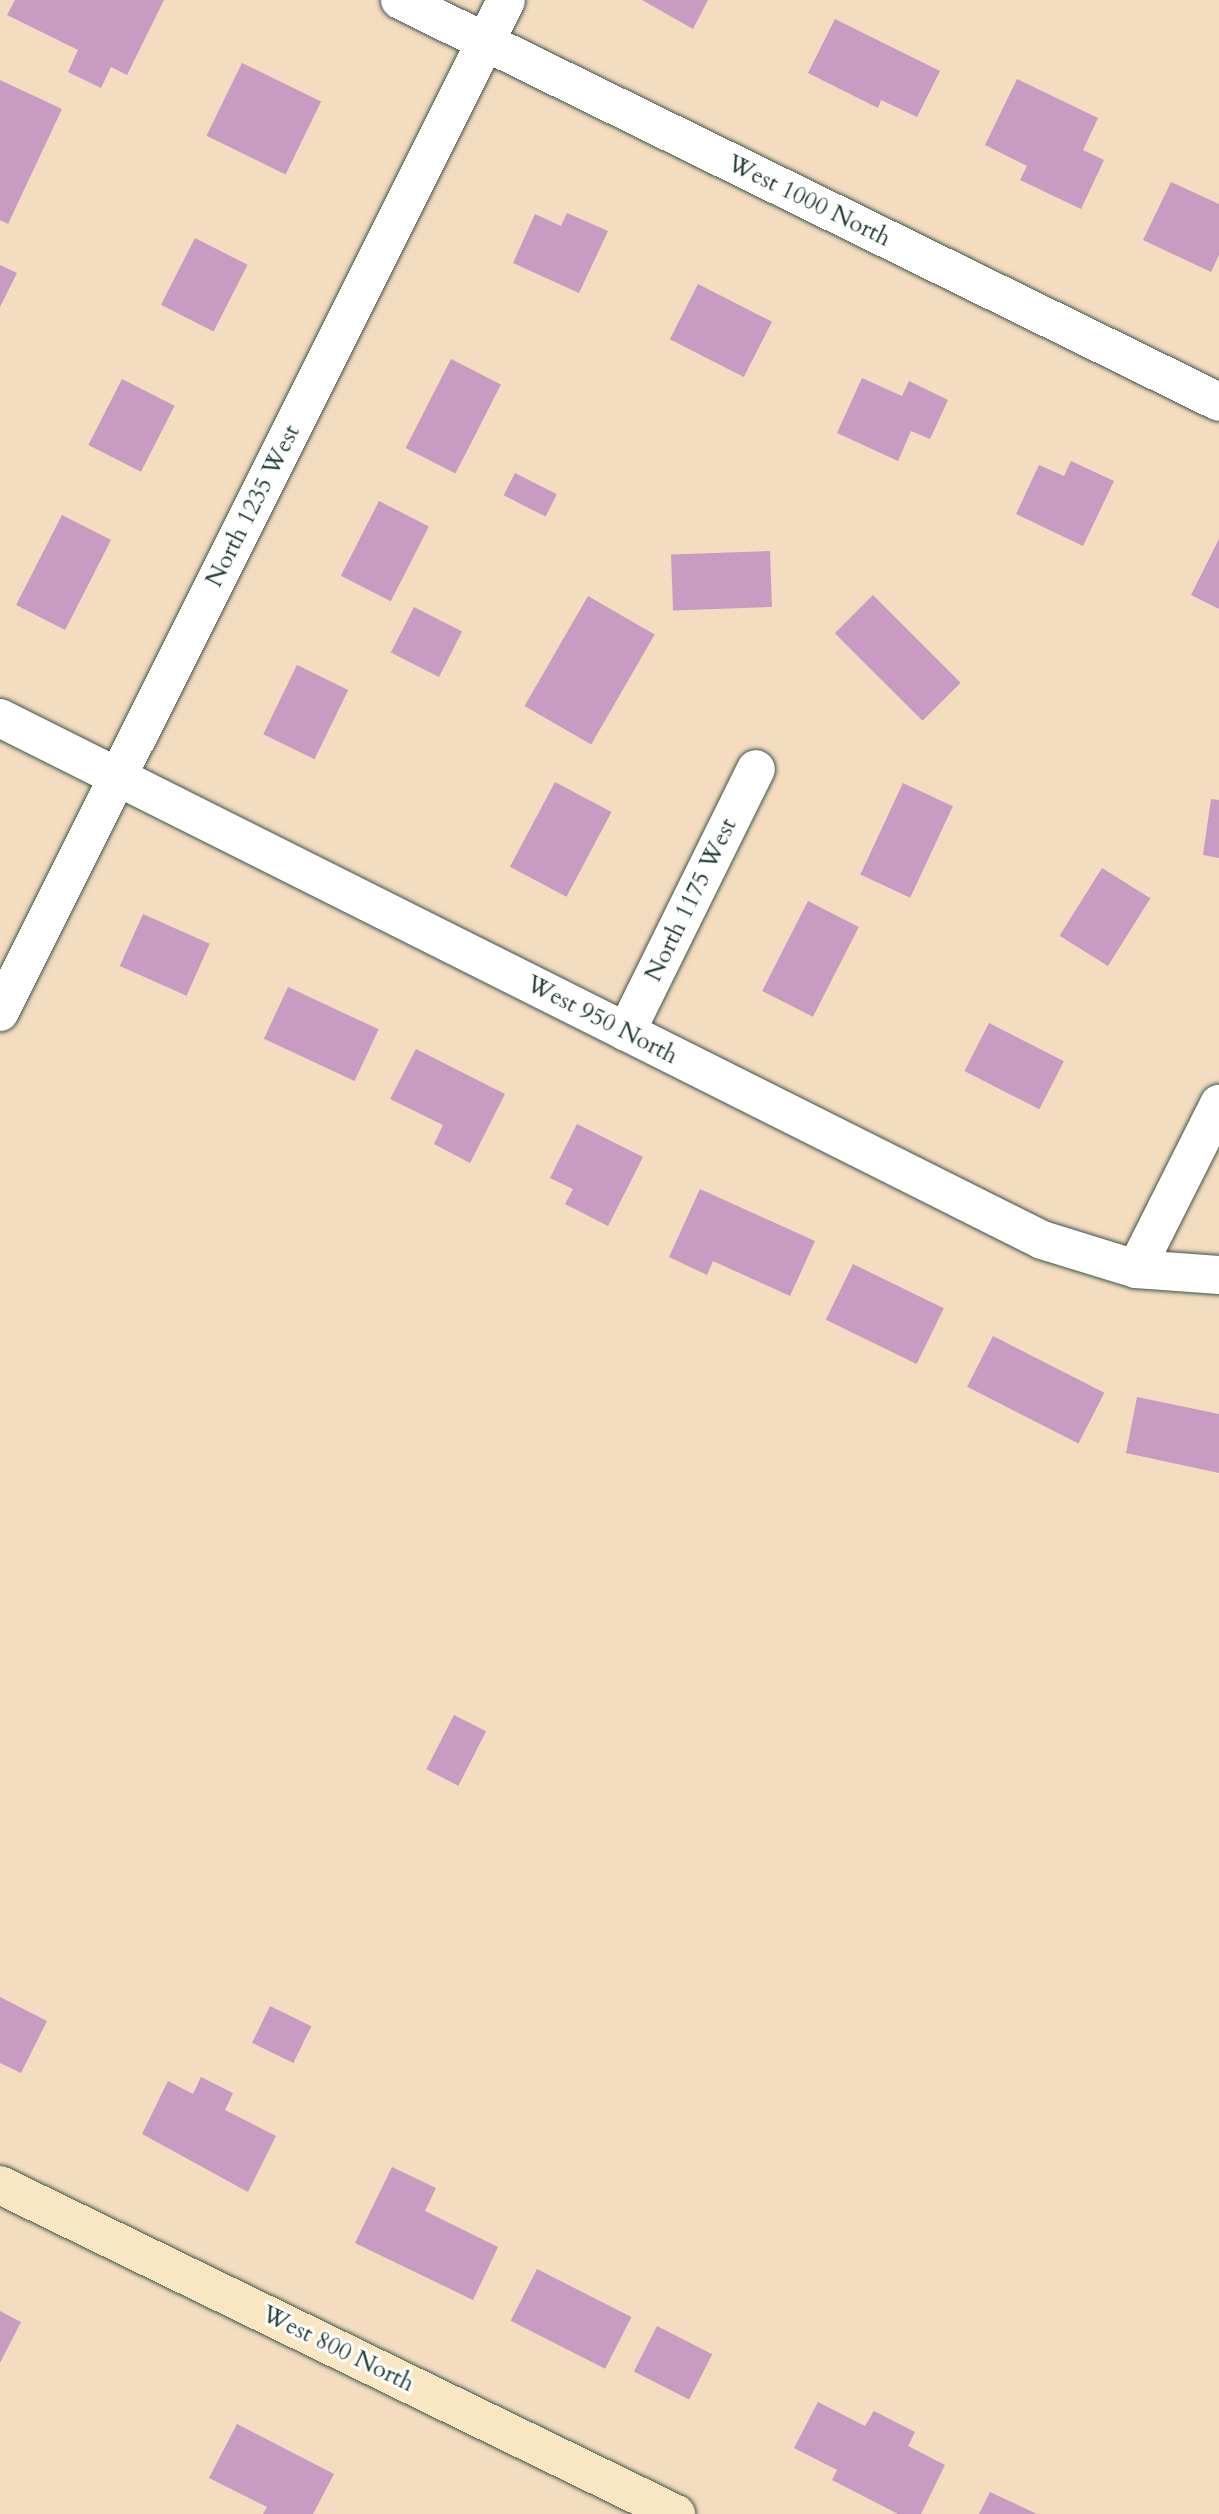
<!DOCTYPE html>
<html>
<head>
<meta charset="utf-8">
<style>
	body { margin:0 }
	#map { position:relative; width:1219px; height:2514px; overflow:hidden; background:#f4dcc0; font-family:Cardo,serif }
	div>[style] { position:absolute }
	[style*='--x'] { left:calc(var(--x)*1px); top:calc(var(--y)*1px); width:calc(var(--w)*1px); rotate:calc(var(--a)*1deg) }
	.building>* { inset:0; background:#c79bc2; transform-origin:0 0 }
	.roads { filter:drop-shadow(0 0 2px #3f5549) drop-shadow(0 0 2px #3f5549) }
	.street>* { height:38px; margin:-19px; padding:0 19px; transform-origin:19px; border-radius:19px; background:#fff }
	.secondary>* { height:38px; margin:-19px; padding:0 19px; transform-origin:19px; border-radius:19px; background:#f9e7c3 }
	span { translate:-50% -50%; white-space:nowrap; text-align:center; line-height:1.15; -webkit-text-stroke:6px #fff; paint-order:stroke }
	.street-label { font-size:24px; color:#1f3d34 }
</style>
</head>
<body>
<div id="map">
	<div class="building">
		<i style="clip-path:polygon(15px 0,164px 0,127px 75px,111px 67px,101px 88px,68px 72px,78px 50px,7px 15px)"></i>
		<i style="clip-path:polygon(642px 0,708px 0,693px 29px)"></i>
		<i style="clip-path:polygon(835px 19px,940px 71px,917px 117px,881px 100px,878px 108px,808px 73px)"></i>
		<i style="left:242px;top:63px;width:88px;height:81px;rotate:26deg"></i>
		<i style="clip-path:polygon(1017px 79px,1098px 118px,1083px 150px,1104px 160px,1081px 209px,1020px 180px,1027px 166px,985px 145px)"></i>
		<i style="clip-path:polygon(0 80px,62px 109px,8px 224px,0 220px)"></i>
		<i style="clip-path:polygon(1171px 182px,1219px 204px,1219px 255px,1211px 272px,1143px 240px)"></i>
		<i style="clip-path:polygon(567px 213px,608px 231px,579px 293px,513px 263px,535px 214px,561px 226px)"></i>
		<i style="left:195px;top:238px;width:59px;height:75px;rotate:27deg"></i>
		<i style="clip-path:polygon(0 265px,17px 273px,0 307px)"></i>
		<i style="left:698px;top:284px;width:83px;height:62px;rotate:27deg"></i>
		<i style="left:451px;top:359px;width:56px;height:100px;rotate:27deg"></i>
		<i style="clip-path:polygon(862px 378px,902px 396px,909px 381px,948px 400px,930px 439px,911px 431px,898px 461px,837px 433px)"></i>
		<i style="left:122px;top:379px;width:59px;height:74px;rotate:27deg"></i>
		<i style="clip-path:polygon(1071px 461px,1114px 481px,1083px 546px,1016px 514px,1039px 465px,1064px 476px)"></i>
		<i style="left:515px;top:473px;width:47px;height:25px;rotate:27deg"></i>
		<i style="left:379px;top:501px;width:56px;height:84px;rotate:27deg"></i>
		<i style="left:62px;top:515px;width:55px;height:101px;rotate:27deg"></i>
		<i style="clip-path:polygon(1219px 539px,1219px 609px,1191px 595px)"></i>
		<i style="left:770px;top:551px;width:56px;height:99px;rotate:88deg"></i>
		<i style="left:873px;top:595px;width:124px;height:54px;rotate:45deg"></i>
		<i style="left:588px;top:596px;width:77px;height:127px;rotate:30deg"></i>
		<i style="left:414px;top:607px;width:54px;height:51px;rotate:27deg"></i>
		<i style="left:297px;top:665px;width:57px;height:77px;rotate:26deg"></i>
		<i style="left:555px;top:782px;width:64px;height:96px;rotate:28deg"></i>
		<i style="left:903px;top:783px;width:55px;height:101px;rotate:25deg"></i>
		<i style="clip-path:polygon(1211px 799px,1219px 800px,1219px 858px,1203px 855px)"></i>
		<i style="left:1102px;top:868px;width:57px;height:80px;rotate:32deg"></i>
		<i style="left:808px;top:901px;width:57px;height:101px;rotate:27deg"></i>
		<i style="left:143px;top:914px;width:73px;height:57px;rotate:24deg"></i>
		<i style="left:288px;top:987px;width:100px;height:57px;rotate:25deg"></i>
		<i style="left:989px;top:1023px;width:84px;height:54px;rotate:27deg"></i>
		<i style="clip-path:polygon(416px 1049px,505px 1094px,470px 1163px,434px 1144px,443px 1125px,390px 1099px)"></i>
		<i style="clip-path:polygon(577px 1124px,643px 1157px,608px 1226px,565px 1204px,573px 1189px,550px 1178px)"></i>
		<i style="clip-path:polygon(700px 1189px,815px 1241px,790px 1296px,713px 1261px,707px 1275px,669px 1257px)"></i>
		<i style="left:853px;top:1264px;width:101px;height:62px;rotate:26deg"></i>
		<i style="left:993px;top:1336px;width:125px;height:57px;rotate:27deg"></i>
		<i style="clip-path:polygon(1137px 1397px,1219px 1414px,1219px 1473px,1126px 1453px)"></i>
		<i style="left:454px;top:1715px;width:36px;height:61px;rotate:27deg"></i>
		<i style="clip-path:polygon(0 1997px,47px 2021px,21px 2073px,0 2063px)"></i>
		<i style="left:270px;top:2006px;width:46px;height:41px;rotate:26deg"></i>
		<i style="clip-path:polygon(201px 2077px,233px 2093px,225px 2110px,276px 2136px,248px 2192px,142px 2134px,168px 2081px,193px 2094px)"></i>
		<i style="clip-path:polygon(392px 2167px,436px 2188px,425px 2211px,498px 2247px,473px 2300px,355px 2243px)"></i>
		<i style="left:537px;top:2269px;width:106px;height:58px;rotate:27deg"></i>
		<i style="clip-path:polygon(0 2311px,21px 2322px,0 2363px)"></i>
		<i style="left:657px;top:2326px;width:62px;height:51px;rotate:27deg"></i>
		<i style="clip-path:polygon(818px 2402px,865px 2426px,874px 2411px,915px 2432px,908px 2446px,945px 2465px,921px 2514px,898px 2514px,832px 2480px,837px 2470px,794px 2448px)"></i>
		<i style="clip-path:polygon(237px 2424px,334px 2474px,313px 2514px,263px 2514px,267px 2507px,209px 2478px)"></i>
		<i style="clip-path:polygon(990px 2492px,1037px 2514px,979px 2514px)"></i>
	</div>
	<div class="roads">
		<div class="street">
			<i style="--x:400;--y:0;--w:912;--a:26.14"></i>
			<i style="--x:0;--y:718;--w:1165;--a:26.61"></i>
			<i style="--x:1042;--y:1240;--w:98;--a:17.1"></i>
			<i style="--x:1136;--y:1269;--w:83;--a:4.1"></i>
			<i style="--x:0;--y:1012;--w:1131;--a:-63.43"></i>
			<i style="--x:626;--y:1032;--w:293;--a:-63.7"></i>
			<i style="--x:1136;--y:1269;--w:185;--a:-63.3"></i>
		</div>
		<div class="secondary">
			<i style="--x:0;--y:2185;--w:752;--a:25.95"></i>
		</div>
	</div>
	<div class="street-label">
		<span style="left:809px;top:201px;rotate:26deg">West 1000 North</span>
		<span style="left:253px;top:506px;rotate:-63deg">North 1235 West</span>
		<span style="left:691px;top:900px;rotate:-64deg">North 1175 West</span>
		<span style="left:602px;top:1020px;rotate:27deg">West 950 North</span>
		<span style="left:338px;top:2349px;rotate:26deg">West 800 North</span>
	</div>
</div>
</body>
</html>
